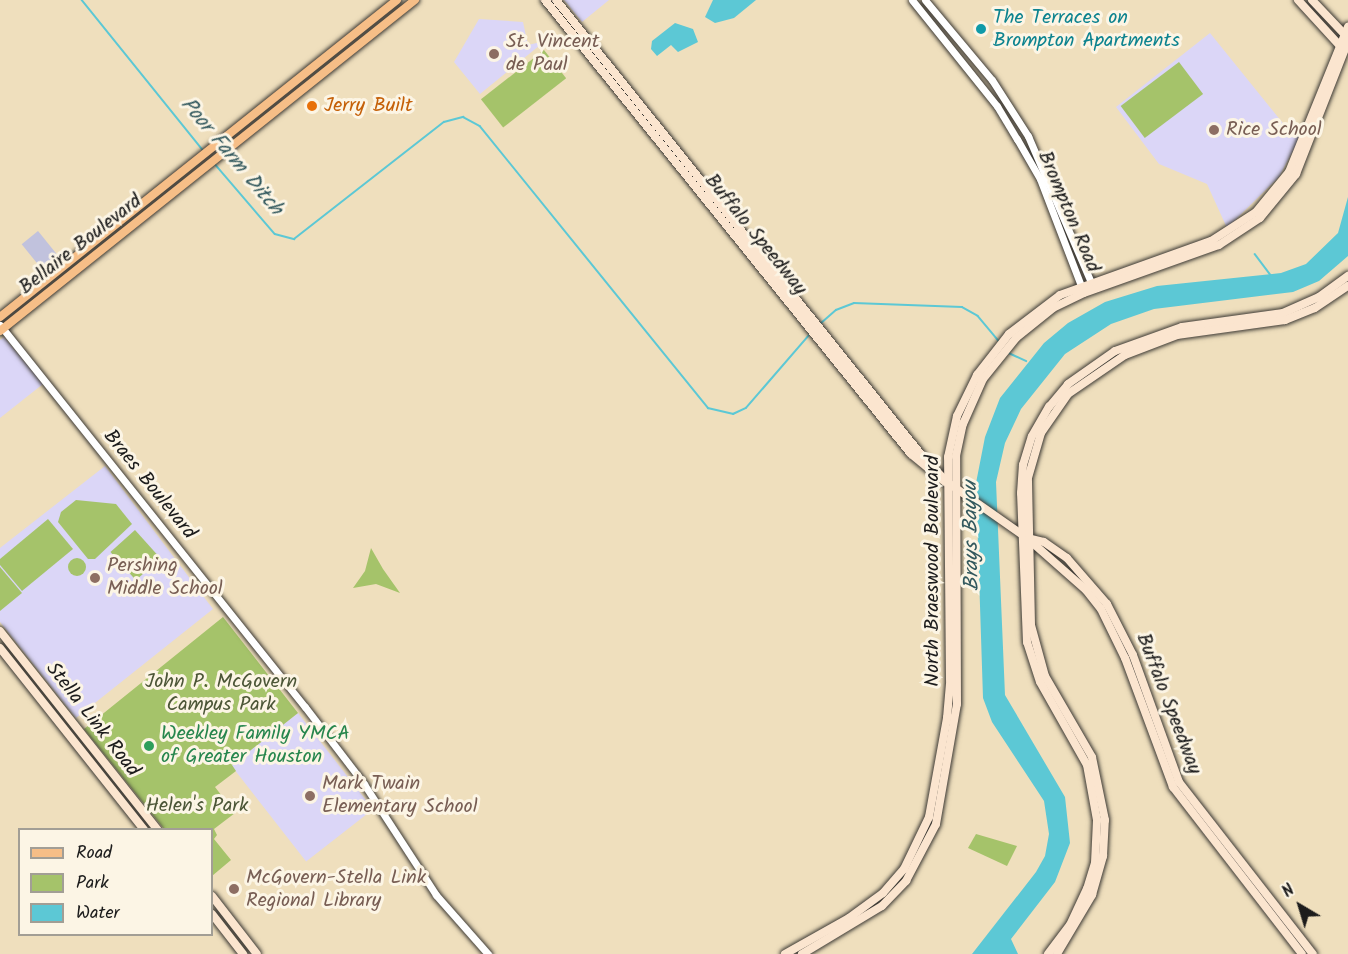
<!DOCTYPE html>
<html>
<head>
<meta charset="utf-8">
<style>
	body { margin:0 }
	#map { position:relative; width:1348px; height:954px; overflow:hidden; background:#efdfbd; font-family:Kalam,sans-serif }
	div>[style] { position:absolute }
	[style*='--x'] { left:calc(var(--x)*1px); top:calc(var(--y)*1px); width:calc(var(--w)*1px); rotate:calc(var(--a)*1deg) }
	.built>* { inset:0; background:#dbd6f7; transform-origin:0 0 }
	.industrial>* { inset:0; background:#c1c2dd; transform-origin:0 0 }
	.green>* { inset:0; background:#a5c36a; transform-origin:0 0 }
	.round { border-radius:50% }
	.water>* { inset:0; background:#5cc8d5 }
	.stream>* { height:1.5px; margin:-0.75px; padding:0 0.75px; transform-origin:0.75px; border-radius:0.75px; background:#5cc8d5 }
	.roads { filter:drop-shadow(0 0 2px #3c3934) drop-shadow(0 0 2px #3c3934) }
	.tertiary>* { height:7px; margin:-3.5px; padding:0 3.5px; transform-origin:3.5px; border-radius:3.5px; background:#fff }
	.secondary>* { height:8px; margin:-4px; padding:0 4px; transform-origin:4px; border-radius:4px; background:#fbe5cf }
	.primary>* { height:8px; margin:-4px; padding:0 4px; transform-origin:4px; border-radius:4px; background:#f6be87 }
	.dots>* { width:16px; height:16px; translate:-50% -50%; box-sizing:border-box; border:3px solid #fcf5e5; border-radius:50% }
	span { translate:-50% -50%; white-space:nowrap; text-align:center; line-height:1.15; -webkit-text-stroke:6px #fcf5e5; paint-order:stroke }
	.culture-label { font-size:20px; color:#0d838f }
	.left { translate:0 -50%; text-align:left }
	.education-label { font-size:20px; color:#785e54 }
	.food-label { font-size:20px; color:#c56008 }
	.street-label { font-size:20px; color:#1c1c1c }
	.park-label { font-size:20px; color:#4c5637 }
	.leisure-label { font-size:20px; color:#27864d }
	.water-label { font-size:21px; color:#32585d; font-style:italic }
	.legend { position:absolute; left:18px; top:828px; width:195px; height:108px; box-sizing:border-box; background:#fcf5e5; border:2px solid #a29e95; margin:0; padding:8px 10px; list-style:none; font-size:18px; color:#1c1c1c }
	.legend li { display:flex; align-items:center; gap:12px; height:30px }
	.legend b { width:30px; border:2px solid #a29e95 }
	.north { position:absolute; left:1270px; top:876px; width:60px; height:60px; -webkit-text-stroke:4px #fcf5e5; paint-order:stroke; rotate:322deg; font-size:16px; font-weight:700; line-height:24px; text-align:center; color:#1c1c1c }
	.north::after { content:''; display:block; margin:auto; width:21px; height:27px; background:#1c1c1c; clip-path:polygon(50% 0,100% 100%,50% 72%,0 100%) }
</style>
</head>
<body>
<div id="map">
	<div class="built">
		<i style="clip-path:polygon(564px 0,609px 0,582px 22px)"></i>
		<i style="clip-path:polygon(479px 19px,523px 22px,528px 45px,545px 41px,480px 94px,454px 62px)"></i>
		<i style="clip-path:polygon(1210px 33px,1286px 127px,1303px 132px,1279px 177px,1227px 228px,1207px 184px,1159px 164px,1116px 107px)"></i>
		<i style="clip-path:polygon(4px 337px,43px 384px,0 418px,0 340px)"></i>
		<i style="clip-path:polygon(105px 466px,213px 609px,76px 718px,0 622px,0 548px)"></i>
		<i style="left:298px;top:713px;width:122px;height:85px;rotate:52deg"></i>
	</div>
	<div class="industrial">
		<i style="left:38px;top:231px;width:35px;height:21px;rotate:51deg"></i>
	</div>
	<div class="green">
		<i style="left:544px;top:50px;width:36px;height:80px;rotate:52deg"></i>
		<i style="left:1179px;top:62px;width:40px;height:73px;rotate:53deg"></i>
		<i style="clip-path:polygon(76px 500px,116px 504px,132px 524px,95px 559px,88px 559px,58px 522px,61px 512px)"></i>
		<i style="clip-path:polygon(48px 519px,73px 549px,22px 591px,0 565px,0 559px)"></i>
		<i style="left:135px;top:530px;width:38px;height:33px;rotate:48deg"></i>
		<i style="clip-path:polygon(371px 548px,383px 569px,400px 593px,376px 584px,353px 588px,365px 571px)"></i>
		<i class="round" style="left:68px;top:558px;width:18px;height:18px"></i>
		<i style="clip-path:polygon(0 567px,22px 593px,0 611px)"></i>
		<i style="clip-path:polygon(223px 617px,298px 713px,232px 765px,236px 771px,215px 787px,235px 813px,214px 829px,217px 835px,214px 839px,231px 860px,212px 876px,212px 830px,164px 829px,84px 729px)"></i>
		<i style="clip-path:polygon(976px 834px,1017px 846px,1007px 866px,968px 848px)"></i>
	</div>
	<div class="water">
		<i style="clip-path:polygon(713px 0,756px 0,734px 18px,715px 23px,705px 17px)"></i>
		<i style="clip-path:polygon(675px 23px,693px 29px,698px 42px,678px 52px,671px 45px,657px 56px,651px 49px,652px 41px)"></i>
		<i style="clip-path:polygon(1348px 197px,1348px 256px,1319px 281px,1293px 292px,1154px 309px,1111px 324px,1065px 354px,1021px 409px,1005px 443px,996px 482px,1005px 695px,1065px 797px,1070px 843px,1055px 882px,1011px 939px,1018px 954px,972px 954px,1036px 872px,1045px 856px,1049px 834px,1044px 801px,992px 722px,983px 698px,976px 483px,985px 437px,1000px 398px,1044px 343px,1068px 323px,1105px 302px,1157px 286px,1281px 273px,1306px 264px,1338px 233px)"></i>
	</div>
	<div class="stream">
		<i style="--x:82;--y:0;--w:194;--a:51.1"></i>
		<i style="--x:215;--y:164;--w:92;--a:49.4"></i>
		<i style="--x:275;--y:234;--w:20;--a:15"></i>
		<i style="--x:294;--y:239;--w:190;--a:-38"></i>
		<i style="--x:444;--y:122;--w:20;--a:-15"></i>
		<i style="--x:463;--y:117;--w:19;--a:28"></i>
		<i style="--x:480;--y:126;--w:363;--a:51"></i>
		<i style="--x:708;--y:408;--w:26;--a:13"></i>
		<i style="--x:733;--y:414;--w:14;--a:-25"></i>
		<i style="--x:746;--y:408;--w:98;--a:-49.1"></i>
		<i style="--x:1255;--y:254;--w:26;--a:53"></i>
		<i style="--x:820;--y:324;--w:21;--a:-41"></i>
		<i style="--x:836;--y:310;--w:19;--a:-21"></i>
		<i style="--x:854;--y:303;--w:108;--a:2.1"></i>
		<i style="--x:962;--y:307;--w:18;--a:29"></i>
		<i style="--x:978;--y:316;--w:34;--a:50"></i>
		<i style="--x:1009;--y:353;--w:19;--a:25"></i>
	</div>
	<div class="roads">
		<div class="tertiary">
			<i style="--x:912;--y:0;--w:136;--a:51.3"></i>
			<i style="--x:997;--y:106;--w:39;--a:59"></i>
			<i style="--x:1017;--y:139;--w:46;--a:60.1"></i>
			<i style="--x:1040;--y:179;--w:115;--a:69"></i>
			<i style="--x:1081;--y:286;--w:6;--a:39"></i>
			<i style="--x:925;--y:0;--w:104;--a:50.1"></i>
			<i style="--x:992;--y:80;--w:67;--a:57.3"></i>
			<i style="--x:1028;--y:136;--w:159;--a:66.7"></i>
			<i style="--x:1091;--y:282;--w:6;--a:108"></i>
			<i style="--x:0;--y:325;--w:489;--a:51.4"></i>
			<i style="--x:305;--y:707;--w:97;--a:52.5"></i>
			<i style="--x:364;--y:784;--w:132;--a:57"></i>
			<i style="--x:436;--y:895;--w:79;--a:48.6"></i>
		</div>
		<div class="secondary">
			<i style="--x:545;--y:0;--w:583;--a:51.13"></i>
			<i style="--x:911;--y:454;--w:44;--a:39.5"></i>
			<i style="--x:556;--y:0;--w:586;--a:51.23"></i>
			<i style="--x:923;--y:457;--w:35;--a:46"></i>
			<i style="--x:947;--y:482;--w:98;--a:35"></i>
			<i style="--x:1027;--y:538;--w:79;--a:41.4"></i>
			<i style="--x:1086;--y:590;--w:24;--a:52"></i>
			<i style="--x:1101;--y:609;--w:55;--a:63.9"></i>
			<i style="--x:1125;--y:658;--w:138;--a:69.6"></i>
			<i style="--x:1173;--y:787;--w:211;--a:52.3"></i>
			<i style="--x:1298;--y:0;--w:65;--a:47.5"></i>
			<i style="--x:1312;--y:0;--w:50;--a:46.6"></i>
			<i style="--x:1027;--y:538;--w:17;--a:13"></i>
			<i style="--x:1044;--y:542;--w:28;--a:35"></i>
			<i style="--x:1067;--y:558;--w:61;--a:49"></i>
			<i style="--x:1107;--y:604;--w:57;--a:63"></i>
			<i style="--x:1133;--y:655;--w:135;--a:70.1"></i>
			<i style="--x:1179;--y:782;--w:218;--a:52.1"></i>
			<i style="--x:0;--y:631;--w:254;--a:51.6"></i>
			<i style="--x:0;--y:648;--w:232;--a:51.6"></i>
			<i style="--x:212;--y:896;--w:73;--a:52.2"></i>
			<i style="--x:212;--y:914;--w:51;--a:52.2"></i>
			<i style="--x:785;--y:954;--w:73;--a:-29.4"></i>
			<i style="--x:849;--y:918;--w:42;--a:-36.3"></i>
			<i style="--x:883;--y:893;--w:32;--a:-49"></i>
			<i style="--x:904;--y:869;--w:58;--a:-64.3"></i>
			<i style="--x:929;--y:817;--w:101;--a:-79.7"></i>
			<i style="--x:947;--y:718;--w:38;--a:-85"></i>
			<i style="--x:950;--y:680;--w:223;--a:-90.5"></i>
			<i style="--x:948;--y:457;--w:42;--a:-77.6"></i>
			<i style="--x:957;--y:416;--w:46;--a:-64"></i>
			<i style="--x:977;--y:375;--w:52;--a:-52"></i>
			<i style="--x:1009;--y:334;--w:64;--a:-37.4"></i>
			<i style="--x:1060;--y:295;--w:160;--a:-19.7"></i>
			<i style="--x:1211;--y:241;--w:54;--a:-32.8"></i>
			<i style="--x:1256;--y:212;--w:52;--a:-50.5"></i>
			<i style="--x:1289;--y:172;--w:157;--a:-67.9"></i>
			<i style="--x:802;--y:954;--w:93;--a:-31"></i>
			<i style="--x:882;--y:906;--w:35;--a:-46"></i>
			<i style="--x:906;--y:881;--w:64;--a:-62.2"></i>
			<i style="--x:936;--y:824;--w:122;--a:-80.1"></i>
			<i style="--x:957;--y:704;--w:248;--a:-90.2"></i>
			<i style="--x:956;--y:456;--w:33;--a:-78"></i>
			<i style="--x:963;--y:424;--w:49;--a:-66"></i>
			<i style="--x:983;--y:379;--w:53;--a:-51.2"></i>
			<i style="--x:1016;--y:338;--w:48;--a:-39"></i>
			<i style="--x:1053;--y:308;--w:34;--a:-26"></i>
			<i style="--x:1084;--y:293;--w:143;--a:-19.6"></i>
			<i style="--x:1219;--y:245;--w:49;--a:-33.4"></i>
			<i style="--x:1260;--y:218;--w:57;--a:-50.7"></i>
			<i style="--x:1296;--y:174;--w:143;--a:-68.6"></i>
			<i style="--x:1048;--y:954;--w:36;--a:-53"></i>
			<i style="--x:1070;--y:925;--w:40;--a:-65"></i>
			<i style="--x:1087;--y:889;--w:27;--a:-73"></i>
			<i style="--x:1095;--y:863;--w:43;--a:-87.3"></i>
			<i style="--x:1097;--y:820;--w:56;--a:-100.3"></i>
			<i style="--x:1087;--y:765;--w:95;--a:-119.5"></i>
			<i style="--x:1040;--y:682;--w:42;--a:-108"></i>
			<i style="--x:1027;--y:642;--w:149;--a:-92.3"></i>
			<i style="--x:1021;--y:493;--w:28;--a:-86"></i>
			<i style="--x:1023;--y:465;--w:30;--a:-73"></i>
			<i style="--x:1032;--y:436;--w:34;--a:-60"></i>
			<i style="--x:1049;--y:407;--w:30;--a:-50"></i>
			<i style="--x:1068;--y:384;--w:57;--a:-35.1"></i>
			<i style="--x:1115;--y:351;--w:71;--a:-19.7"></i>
			<i style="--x:1182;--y:327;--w:102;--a:-7.9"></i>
			<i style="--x:1283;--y:313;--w:39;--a:-24"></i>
			<i style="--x:1319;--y:297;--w:36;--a:-36"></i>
			<i style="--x:1057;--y:954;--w:69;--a:-59.3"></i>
			<i style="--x:1092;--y:895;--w:41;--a:-74.2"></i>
			<i style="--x:1103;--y:856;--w:36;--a:-87"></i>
			<i style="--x:1105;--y:820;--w:64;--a:-101.7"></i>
			<i style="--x:1092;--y:757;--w:94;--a:-120.1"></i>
			<i style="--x:1045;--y:676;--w:53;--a:-105.4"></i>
			<i style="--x:1031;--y:625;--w:147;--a:-91.2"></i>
			<i style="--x:1028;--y:478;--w:47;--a:-73.9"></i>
			<i style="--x:1041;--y:433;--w:47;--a:-55.3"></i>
			<i style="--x:1068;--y:394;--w:69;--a:-34.4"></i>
			<i style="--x:1125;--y:355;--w:56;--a:-21"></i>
			<i style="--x:1177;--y:335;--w:109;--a:-7.9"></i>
			<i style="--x:1285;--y:320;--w:32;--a:-22"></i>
			<i style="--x:1315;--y:308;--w:40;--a:-34"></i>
		</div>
		<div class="primary">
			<i style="--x:0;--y:317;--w:508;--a:-38.61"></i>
			<i style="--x:0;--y:331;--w:531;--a:-38.58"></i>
		</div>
	</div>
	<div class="dots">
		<i style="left:981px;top:29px;background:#0f9aa8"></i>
		<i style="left:494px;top:54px;background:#8d6e63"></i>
		<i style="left:312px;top:106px;background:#e8710a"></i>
		<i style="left:1214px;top:130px;background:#8d6e63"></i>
		<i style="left:95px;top:578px;background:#8d6e63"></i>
		<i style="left:149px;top:746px;background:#2e9e5b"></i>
		<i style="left:310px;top:796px;background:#8d6e63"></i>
		<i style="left:234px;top:889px;background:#8d6e63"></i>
	</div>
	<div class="culture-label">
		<span class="left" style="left:993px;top:30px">The Terraces on<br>Brompton Apartments</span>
	</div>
	<div class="education-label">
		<span class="left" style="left:506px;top:54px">St. Vincent<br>de Paul</span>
		<span class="left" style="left:1226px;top:130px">Rice School</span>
		<span class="left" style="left:107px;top:578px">Pershing<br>Middle School</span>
		<span class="left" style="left:322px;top:796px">Mark Twain<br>Elementary School</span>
		<span class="left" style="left:246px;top:890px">McGovern-Stella Link<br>Regional Library</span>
	</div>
	<div class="food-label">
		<span class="left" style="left:324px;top:106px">Jerry Built</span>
	</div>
	<div class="street-label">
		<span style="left:1068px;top:212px;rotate:67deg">Brompton Road</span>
		<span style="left:755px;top:235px;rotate:51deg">Buffalo Speedway</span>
		<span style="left:81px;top:245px;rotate:-38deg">Bellaire Boulevard</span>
		<span style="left:149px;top:485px;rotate:51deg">Braes Boulevard</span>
		<span style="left:933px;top:571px;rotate:-90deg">North Braeswood Boulevard</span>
		<span style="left:1168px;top:704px;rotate:69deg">Buffalo Speedway</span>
		<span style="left:92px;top:720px;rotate:52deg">Stella Link Road</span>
	</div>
	<div class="park-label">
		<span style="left:221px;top:694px">John P. McGovern<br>Campus Park</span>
		<span style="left:197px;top:806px">Helen's Park</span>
	</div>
	<div class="leisure-label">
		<span class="left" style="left:161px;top:746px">Weekley Family YMCA<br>of Greater Houston</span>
	</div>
	<div class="water-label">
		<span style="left:231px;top:157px;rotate:50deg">Poor Farm Ditch</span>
		<span style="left:972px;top:536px;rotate:-91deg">Brays Bayou</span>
	</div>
	<ul class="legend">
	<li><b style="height:8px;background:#f6be87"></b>Road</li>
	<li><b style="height:16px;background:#a5c36a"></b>Park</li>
	<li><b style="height:16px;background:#5cc8d5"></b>Water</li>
	</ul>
	<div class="north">N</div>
</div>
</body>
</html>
